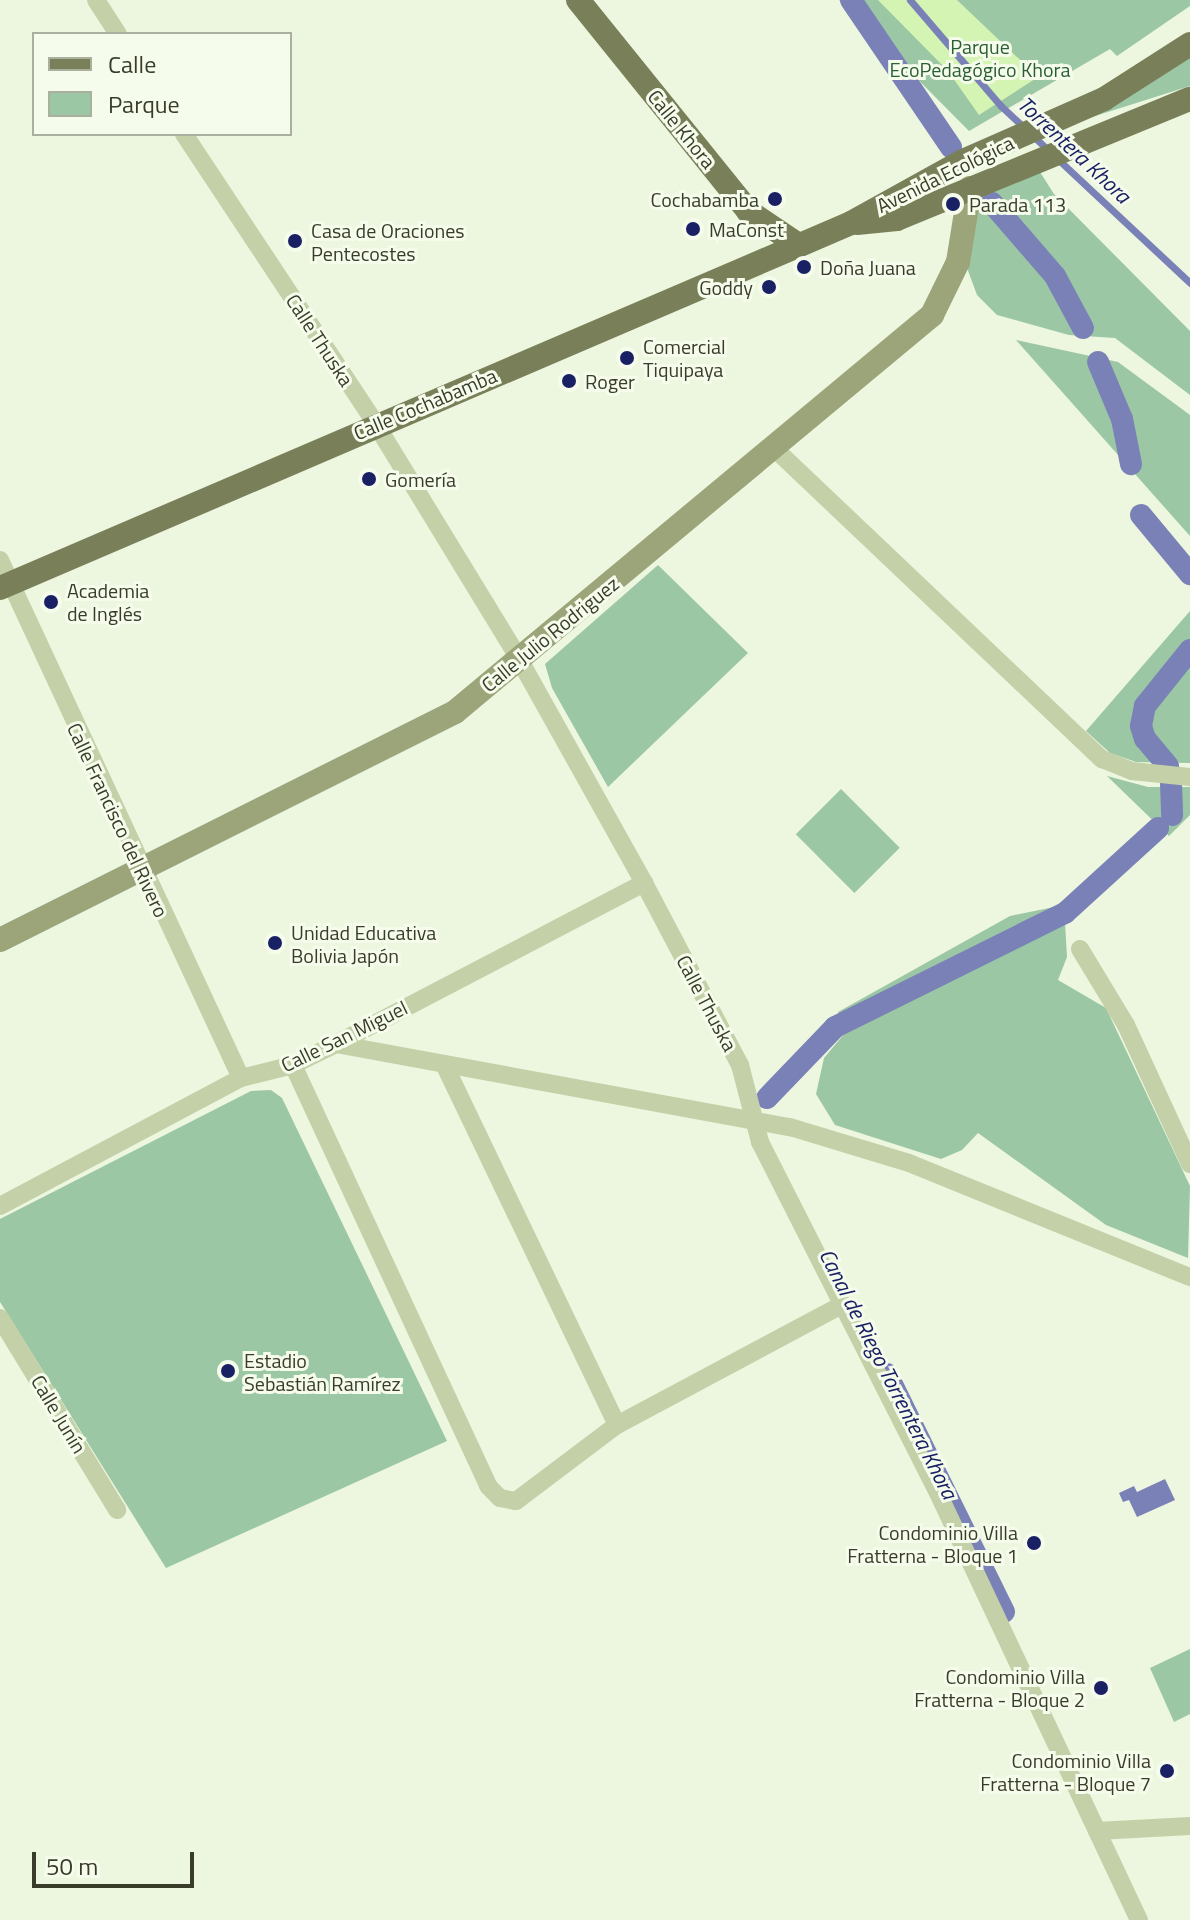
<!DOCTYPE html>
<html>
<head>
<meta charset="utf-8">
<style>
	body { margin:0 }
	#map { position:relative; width:1190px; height:1920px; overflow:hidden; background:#edf6df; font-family:"Titillium Web",sans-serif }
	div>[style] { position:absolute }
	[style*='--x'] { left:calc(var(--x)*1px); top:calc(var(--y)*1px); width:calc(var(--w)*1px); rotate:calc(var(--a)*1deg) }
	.green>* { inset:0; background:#9cc7a4; transform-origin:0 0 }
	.sand>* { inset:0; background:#d3f4b2 }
	.water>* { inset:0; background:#7a81b7 }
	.stream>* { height:7px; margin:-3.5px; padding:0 3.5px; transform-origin:3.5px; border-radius:3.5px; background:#7a81b7 }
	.canal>* { height:22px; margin:-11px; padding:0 11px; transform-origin:11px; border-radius:11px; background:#7a81b7 }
	.street>* { height:18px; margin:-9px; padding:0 9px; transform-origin:9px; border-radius:9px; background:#c4d0a8 }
	.secondary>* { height:24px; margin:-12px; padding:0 12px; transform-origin:12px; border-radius:12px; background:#9ca479 }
	.primary>* { height:24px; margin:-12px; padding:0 12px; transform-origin:12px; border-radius:12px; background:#798059 }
	.dots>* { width:22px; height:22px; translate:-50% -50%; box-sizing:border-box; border:4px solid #f6fcec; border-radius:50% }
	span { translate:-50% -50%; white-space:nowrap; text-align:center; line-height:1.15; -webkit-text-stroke:6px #f6fcec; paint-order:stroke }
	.park-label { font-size:20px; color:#2a5e34 }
	.street-label { font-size:20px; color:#393c29 }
	.poi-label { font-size:20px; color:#393c29 }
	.right { translate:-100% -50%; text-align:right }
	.left { translate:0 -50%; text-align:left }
	.water-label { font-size:22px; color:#192064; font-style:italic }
	.legend { position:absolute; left:32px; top:32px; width:260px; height:104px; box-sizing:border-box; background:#f6fcec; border:2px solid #aaaf9e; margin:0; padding:10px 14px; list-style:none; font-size:24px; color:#393c29 }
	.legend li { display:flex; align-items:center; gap:16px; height:40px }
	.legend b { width:40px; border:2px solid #aaaf9e }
	.scale { position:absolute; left:32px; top:1852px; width:162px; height:36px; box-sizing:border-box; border:4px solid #393c29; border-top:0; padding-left:10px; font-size:24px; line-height:28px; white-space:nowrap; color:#393c29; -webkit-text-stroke:6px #f6fcec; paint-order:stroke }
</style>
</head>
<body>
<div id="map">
	<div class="green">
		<i style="clip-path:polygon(839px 0,1190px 0,1190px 6px,1117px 56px,1110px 49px,969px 131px)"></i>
		<i style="clip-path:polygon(1190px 49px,1190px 86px,1092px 117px)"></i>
		<i style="clip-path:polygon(1040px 172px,1054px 194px,1190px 331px,1190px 395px,1115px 338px,1069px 335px,997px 315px,977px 295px,967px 268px,976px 196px)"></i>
		<i style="clip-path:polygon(1016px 340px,1118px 362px,1190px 415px,1190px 536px)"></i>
		<i style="clip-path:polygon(658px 565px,748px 653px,608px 787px,552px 688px,545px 664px)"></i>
		<i style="clip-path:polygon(1190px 611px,1190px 763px,1136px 762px,1110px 753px,1086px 731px)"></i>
		<i style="clip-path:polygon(1107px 776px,1148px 787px,1190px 787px,1190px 815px,1169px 836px)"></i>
		<i style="left:841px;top:789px;width:83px;height:64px;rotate:45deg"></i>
		<i style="clip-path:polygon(1064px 905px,1067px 957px,1058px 980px,1106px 1008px,1190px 1186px,1188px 1258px,1106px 1225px,978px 1133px,962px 1150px,941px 1159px,835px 1125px,816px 1094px,824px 1058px,844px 1034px,838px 1012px,1010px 916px)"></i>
		<i style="clip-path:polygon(271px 1090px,282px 1098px,447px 1441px,166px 1568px,0 1302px,0 1219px,251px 1091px)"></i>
		<i style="clip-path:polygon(1190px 1649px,1190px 1714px,1174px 1722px,1150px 1668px)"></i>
	</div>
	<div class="sand">
		<i style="clip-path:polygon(878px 0,957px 0,1038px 77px,979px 115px,948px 71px)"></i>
	</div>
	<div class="water">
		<i style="clip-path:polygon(1165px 1479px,1175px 1500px,1137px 1517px,1129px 1500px,1123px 1502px,1119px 1493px,1134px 1486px,1137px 1492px)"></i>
	</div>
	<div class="stream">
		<i style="--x:910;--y:0;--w:140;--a:49.4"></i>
		<i style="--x:1001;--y:106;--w:259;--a:43.1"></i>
	</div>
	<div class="canal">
		<i style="--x:851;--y:0;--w:178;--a:55.8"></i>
		<i style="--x:992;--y:203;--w:96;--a:49.2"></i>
		<i style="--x:1055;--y:276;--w:59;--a:61.7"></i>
		<i style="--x:1098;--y:362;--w:62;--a:67.2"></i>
		<i style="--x:1122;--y:419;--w:46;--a:78.7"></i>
		<i style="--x:1141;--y:515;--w:77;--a:50.3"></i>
		<i style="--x:1168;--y:766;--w:35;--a:-130"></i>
		<i style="--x:1145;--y:739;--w:14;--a:-107"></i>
		<i style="--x:1141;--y:726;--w:20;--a:-79"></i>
		<i style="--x:1145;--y:706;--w:72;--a:-51.2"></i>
		<i style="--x:1171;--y:783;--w:32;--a:88"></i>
		<i style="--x:767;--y:1098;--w:98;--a:-46.2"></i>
		<i style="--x:835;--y:1027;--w:257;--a:-26.4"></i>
		<i style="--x:1065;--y:913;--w:126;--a:-42.4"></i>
		<i style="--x:887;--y:1374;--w:265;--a:63.8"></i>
	</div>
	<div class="street">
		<i style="--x:96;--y:0;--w:40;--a:57.1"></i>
		<i style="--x:184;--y:134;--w:350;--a:56.5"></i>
		<i style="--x:377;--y:426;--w:273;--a:58.6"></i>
		<i style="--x:519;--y:659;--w:257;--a:60.8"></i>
		<i style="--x:644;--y:883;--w:206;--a:62.2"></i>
		<i style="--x:740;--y:1065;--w:80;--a:75.4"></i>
		<i style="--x:760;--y:1142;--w:394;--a:63.1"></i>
		<i style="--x:938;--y:1493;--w:472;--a:64.8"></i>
		<i style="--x:775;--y:449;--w:451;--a:43.5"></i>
		<i style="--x:1102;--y:759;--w:32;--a:22"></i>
		<i style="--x:1132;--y:771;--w:58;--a:5.9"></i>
		<i style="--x:0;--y:560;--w:571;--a:65.05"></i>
		<i style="--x:1080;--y:949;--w:89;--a:58.8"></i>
		<i style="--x:1126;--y:1025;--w:153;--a:65.3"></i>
		<i style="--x:336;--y:1044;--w:462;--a:10.4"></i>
		<i style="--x:790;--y:1127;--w:124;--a:16.8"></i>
		<i style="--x:909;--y:1163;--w:303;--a:22.1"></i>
		<i style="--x:293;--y:1065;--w:464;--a:65.1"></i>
		<i style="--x:488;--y:1486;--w:17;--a:45"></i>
		<i style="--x:500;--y:1498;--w:16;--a:11"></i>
		<i style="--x:516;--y:1501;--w:126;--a:-37"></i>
		<i style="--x:617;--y:1425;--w:255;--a:-28.1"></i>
		<i style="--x:445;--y:1066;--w:398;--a:64.4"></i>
		<i style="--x:0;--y:1206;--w:273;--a:-28"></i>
		<i style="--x:241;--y:1078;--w:54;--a:-14"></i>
		<i style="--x:293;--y:1065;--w:48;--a:-26"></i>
		<i style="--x:336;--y:1044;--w:348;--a:-27.6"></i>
		<i style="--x:0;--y:1318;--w:225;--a:58.6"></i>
		<i style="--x:1097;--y:1831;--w:93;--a:-3.1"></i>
	</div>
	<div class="secondary">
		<i style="--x:0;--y:940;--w:509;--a:-26.62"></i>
		<i style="--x:455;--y:712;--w:621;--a:-39.77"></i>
		<i style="--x:932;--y:315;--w:59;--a:-63.9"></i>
		<i style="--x:958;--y:262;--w:75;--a:-80.8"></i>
	</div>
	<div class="primary">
		<i style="--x:578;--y:0;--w:271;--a:51.1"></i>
		<i style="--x:748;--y:211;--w:59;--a:34"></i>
		<i style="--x:857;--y:223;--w:40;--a:-5.7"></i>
		<i style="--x:897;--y:219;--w:317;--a:-22.3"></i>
		<i style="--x:0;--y:588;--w:926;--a:-23.21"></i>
		<i style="--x:851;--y:223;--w:128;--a:-29"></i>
		<i style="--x:963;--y:161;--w:154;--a:-23.7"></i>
		<i style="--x:1104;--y:99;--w:102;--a:-32.6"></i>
	</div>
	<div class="dots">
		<i style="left:775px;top:199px;background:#192064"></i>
		<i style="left:953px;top:204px;background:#192064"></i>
		<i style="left:693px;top:229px;background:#192064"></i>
		<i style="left:295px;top:241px;background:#192064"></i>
		<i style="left:804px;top:267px;background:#192064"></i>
		<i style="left:769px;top:287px;background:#192064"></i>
		<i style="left:627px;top:358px;background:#192064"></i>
		<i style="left:569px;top:381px;background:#192064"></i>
		<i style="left:369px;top:479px;background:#192064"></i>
		<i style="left:51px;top:602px;background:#192064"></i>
		<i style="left:275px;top:943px;background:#192064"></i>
		<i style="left:228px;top:1371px;background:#192064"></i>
		<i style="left:1034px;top:1543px;background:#192064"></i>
		<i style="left:1101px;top:1688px;background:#192064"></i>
		<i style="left:1167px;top:1771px;background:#192064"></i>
	</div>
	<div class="park-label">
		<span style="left:980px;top:58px">Parque<br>EcoPedagógico Khora</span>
	</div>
	<div class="street-label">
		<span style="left:682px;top:129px;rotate:51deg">Calle Khora</span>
		<span style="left:945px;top:174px;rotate:-26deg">Avenida Ecológica</span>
		<span style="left:320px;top:340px;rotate:57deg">Calle Thuska</span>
		<span style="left:425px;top:404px;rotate:-23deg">Calle Cochabamba</span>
		<span style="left:550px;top:634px;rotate:-39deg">Calle Julio Rodriguez</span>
		<span style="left:118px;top:820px;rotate:65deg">Calle Francisco del Rivero</span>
		<span style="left:707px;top:1003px;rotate:62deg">Calle Thuska</span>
		<span style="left:344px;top:1036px;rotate:-26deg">Calle San Miguel</span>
		<span style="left:59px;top:1414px;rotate:59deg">Calle Junín</span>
	</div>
	<div class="poi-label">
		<span class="right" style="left:759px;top:199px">Cochabamba</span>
		<span class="left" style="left:969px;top:204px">Parada 113</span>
		<span class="left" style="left:709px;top:229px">MaConst</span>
		<span class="left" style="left:311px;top:242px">Casa de Oraciones<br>Pentecostes</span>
		<span class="left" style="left:820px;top:267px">Doña Juana</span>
		<span class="right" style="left:753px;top:287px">Goddy</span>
		<span class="left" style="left:643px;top:358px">Comercial<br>Tiquipaya</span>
		<span class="left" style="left:585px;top:381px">Roger</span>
		<span class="left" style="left:385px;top:479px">Gomería</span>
		<span class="left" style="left:67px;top:602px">Academia<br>de Inglés</span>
		<span class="left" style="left:291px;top:944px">Unidad Educativa<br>Bolivia Japón</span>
		<span class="left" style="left:244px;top:1372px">Estadio<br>Sebastián Ramírez</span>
		<span class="right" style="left:1018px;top:1544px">Condominio Villa<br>Fratterna - Bloque 1</span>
		<span class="right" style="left:1085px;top:1688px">Condominio Villa<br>Fratterna - Bloque 2</span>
		<span class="right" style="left:1151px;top:1772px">Condominio Villa<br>Fratterna - Bloque 7</span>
	</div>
	<div class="water-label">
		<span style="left:1074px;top:150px;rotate:43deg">Torrentera Khora</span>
		<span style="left:888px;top:1374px;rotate:63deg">Canal de Riego Torrentera Khora</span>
	</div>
	<ul class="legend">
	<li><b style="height:10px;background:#798059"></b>Calle</li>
	<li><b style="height:22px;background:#9cc7a4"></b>Parque</li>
	</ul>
	<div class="scale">50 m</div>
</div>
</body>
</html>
